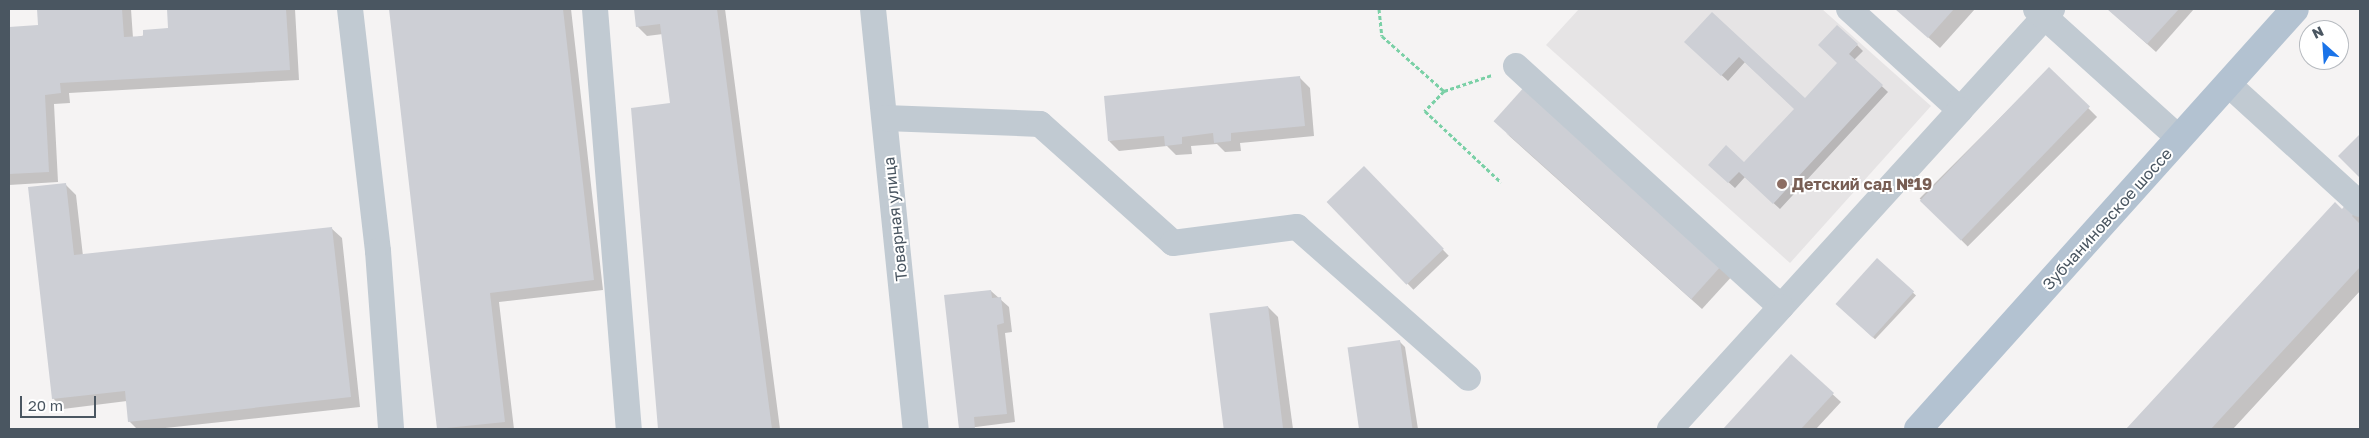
<!DOCTYPE html>
<html>
<head>
<meta charset="utf-8">
<style>
	body { margin:0 }
	#map { position:relative; width:2369px; height:438px; overflow:hidden; background:#f5f3f3; font-family:"Golos Text",sans-serif }
	div>[style] { position:absolute }
	[style*='--x'] { left:calc(var(--x)*1px); top:calc(var(--y)*1px); width:calc(var(--w)*1px); rotate:calc(var(--a)*1deg) }
	.education>* { inset:0; background:#e6e4e5 }
	.shadow>* { inset:0; background:#0003; transform-origin:0 0 }
	.building>* { inset:0; background:#cdcfd5; transform-origin:0 0 }
	.path>* { height:3px; margin-top:-1.5px; transform-origin:0; background:repeating-linear-gradient(90deg,#7ad0a6 0 4px,transparent 0 6.5px) }
	.minor>* { height:26px; margin:-13px; padding:0 13px; transform-origin:13px; border-radius:13px; background:#c1cad2 }
	.major>* { height:28px; margin:-14px; padding:0 14px; transform-origin:14px; border-radius:14px; background:#b3c2d1 }
	.dots>* { width:14px; height:14px; translate:-50% -50%; box-sizing:border-box; border:2px solid #fff; border-radius:50% }
	span { translate:-50% -50%; white-space:nowrap; text-align:center; line-height:1.15; -webkit-text-stroke:4px #fff; paint-order:stroke }
	.education-label { font-size:16px; color:#785e54; font-weight:700 }
	.left { translate:0 -50%; text-align:left }
	.street-label { font-size:16px; color:#4a5661 }
	.frame { position:absolute; inset:0; border:10px solid #4a5661; pointer-events:none }
	.north { position:absolute; left:2299px; top:20px; width:50px; height:50px; box-sizing:border-box; background:#fff; border:1px solid #b7bbc0; border-radius:50%; rotate:334deg; font-size:14px; font-weight:700; line-height:20px; text-align:center; color:#4a5661 }
	.north::after { content:''; display:block; margin:auto; width:18px; height:22px; background:#1a73e8; clip-path:polygon(50% 0,100% 100%,50% 72%,0 100%) }
	.scale { position:absolute; left:20px; top:396px; width:76px; height:22px; box-sizing:border-box; border:2px solid #4a5661; border-top:0; padding-left:6px; font-size:15px; line-height:18px; white-space:nowrap; color:#4a5661; -webkit-text-stroke:4px #fff; paint-order:stroke }
</style>
</head>
<body>
<div id="map">
	<div class="education">
		<i style="clip-path:polygon(1579px 9px,1822px 9px,1931px 106px,1790px 263px,1546px 45px)"></i>
	</div>
	<div class="shadow">
		<i style="clip-path:polygon(38px 9px,131px 9px,133px 38px,170px 29px,169px 9px,295px 9px,299px 80px,69px 93px,70px 103px,54px 104px,58px 182px,9px 185px,9px 28px,39px 26px)"></i>
		<i style="clip-path:polygon(390px 9px,571px 9px,603px 290px,499px 302px,514px 429px,438px 429px)"></i>
		<i style="clip-path:polygon(635px 9px,725px 9px,780px 429px,659px 429px,632px 109px,671px 104px,663px 34px,647px 36px,637px 26px)"></i>
		<i style="clip-path:polygon(1897px 9px,1975px 9px,1940px 48px)"></i>
		<i style="clip-path:polygon(2108px 9px,2194px 9px,2156px 52px)"></i>
		<i style="clip-path:polygon(1712px 14px,1805px 99px,1857px 45px,1863px 51px,1854px 60px,1888px 92px,1780px 209px,1745px 177px,1735px 188px,1716px 171px,1744px 164px,1795px 109px,1745px 62px,1728px 81px,1692px 48px)"></i>
		<i style="left:2049px;top:69px;width:68px;height:183px;rotate:45deg"></i>
		<i style="clip-path:polygon(1300px 78px,1310px 88px,1314px 136px,1240px 143px,1241px 151px,1225px 152px,1217px 144px,1191px 146px,1192px 154px,1176px 155px,1167px 146px,1119px 151px,1109px 141px)"></i>
		<i style="clip-path:polygon(1506px 133px,1734px 274px,1702px 309px)"></i>
		<i style="left:1364px;top:168px;width:122px;height:49px;rotate:46deg"></i>
		<i style="clip-path:polygon(66px 185px,76px 195px,83px 256px,331px 228px,342px 238px,360px 407px,156px 429px,137px 429px,129px 421px,127px 401px,63px 409px,53px 398px)"></i>
		<i style="clip-path:polygon(2360px 190px,2360px 291px,2233px 429px,2127px 429px,2335px 204px,2342px 210px)"></i>
		<i style="left:1878px;top:260px;width:52px;height:60px;rotate:43deg"></i>
		<i style="clip-path:polygon(991px 291px,1009px 307px,1012px 332px,1005px 333px,1015px 422px,960px 429px,945px 296px)"></i>
		<i style="clip-path:polygon(1268px 307px,1278px 317px,1293px 429px,1226px 429px,1211px 315px)"></i>
		<i style="clip-path:polygon(1399px 341px,1405px 347px,1418px 429px,1362px 429px,1350px 349px)"></i>
		<i style="clip-path:polygon(1791px 356px,1841px 402px,1816px 429px,1725px 429px)"></i>
	</div>
	<div class="building">
		<i style="clip-path:polygon(37px 9px,122px 9px,124px 37px,143px 36px,143px 30px,168px 28px,167px 9px,286px 9px,290px 70px,60px 83px,61px 93px,45px 95px,49px 172px,9px 174px,9px 27px,38px 25px)"></i>
		<i style="clip-path:polygon(389px 9px,563px 9px,594px 280px,490px 293px,505px 422px,437px 429px)"></i>
		<i style="clip-path:polygon(634px 9px,717px 9px,772px 429px,658px 429px,631px 108px,670px 103px,660px 24px,636px 27px)"></i>
		<i style="clip-path:polygon(1895px 9px,1954px 9px,1928px 38px)"></i>
		<i style="clip-path:polygon(2107px 9px,2179px 9px,2147px 44px)"></i>
		<i style="clip-path:polygon(1712px 12px,1805px 98px,1837px 63px,1818px 45px,1837px 25px,1858px 44px,1849px 54px,1883px 85px,1773px 204px,1739px 172px,1728px 183px,1708px 165px,1726px 145px,1744px 162px,1794px 109px,1739px 57px,1721px 76px,1684px 42px)"></i>
		<i style="left:2049px;top:67px;width:57px;height:186px;rotate:44deg"></i>
		<i style="clip-path:polygon(1300px 76px,1305px 126px,1231px 133px,1231px 141px,1214px 143px,1213px 133px,1182px 137px,1182px 144px,1165px 146px,1164px 136px,1108px 141px,1104px 96px)"></i>
		<i style="left:1527px;top:84px;width:266px;height:50px;rotate:42deg"></i>
		<i style="clip-path:polygon(2360px 134px,2360px 178px,2338px 156px)"></i>
		<i style="left:1364px;top:166px;width:115px;height:52px;rotate:46deg"></i>
		<i style="clip-path:polygon(66px 183px,74px 255px,332px 227px,351px 397px,128px 422px,125px 391px,52px 399px,28px 187px)"></i>
		<i style="clip-path:polygon(2360px 188px,2360px 206px,2352px 216px,2360px 224px,2360px 267px,2211px 429px,2126px 429px,2335px 202px,2342px 209px)"></i>
		<i style="left:1877px;top:258px;width:50px;height:62px;rotate:42deg"></i>
		<i style="clip-path:polygon(991px 290px,992px 298px,1001px 297px,1004px 323px,997px 325px,1007px 414px,974px 417px,975px 429px,959px 429px,944px 295px)"></i>
		<i style="left:1268px;top:306px;width:124px;height:59px;rotate:83deg"></i>
		<i style="left:1400px;top:340px;width:90px;height:53px;rotate:82deg"></i>
		<i style="clip-path:polygon(1791px 354px,1834px 393px,1801px 429px,1723px 429px)"></i>
	</div>
	<div class="path">
		<i style="--x:1379;--y:9;--w:27;--a:84"></i>
		<i style="--x:1382;--y:36;--w:83;--a:41.6"></i>
		<i style="--x:1444;--y:91;--w:51;--a:-18.4"></i>
		<i style="--x:1444;--y:91;--w:28;--a:134"></i>
		<i style="--x:1425;--y:111;--w:104;--a:43.1"></i>
	</div>
	<div class="minor">
		<i style="--x:350;--y:9;--w:244;--a:83.4"></i>
		<i style="--x:378;--y:251;--w:178;--a:85.8"></i>
		<i style="--x:595;--y:9;--w:421;--a:85.4"></i>
		<i style="--x:873;--y:9;--w:422;--a:84.2"></i>
		<i style="--x:1849;--y:9;--w:150;--a:42.3"></i>
		<i style="--x:1960;--y:110;--w:137;--a:-47.7"></i>
		<i style="--x:2036;--y:9;--w:193;--a:42.1"></i>
		<i style="--x:1516;--y:66;--w:358;--a:42.3"></i>
		<i style="--x:1781;--y:307;--w:266;--a:-47.7"></i>
		<i style="--x:2228;--y:84;--w:178;--a:42.3"></i>
		<i style="--x:885;--y:118;--w:155;--a:2.2"></i>
		<i style="--x:1040;--y:124;--w:178;--a:41.8"></i>
		<i style="--x:1173;--y:243;--w:125;--a:-7.4"></i>
		<i style="--x:1297;--y:227;--w:228;--a:41.4"></i>
		<i style="--x:1670;--y:429;--w:165;--a:-47.7"></i>
	</div>
	<div class="major">
		<i style="--x:1918;--y:429;--w:564;--a:-48.09"></i>
	</div>
	<div class="dots">
		<i style="left:1782px;top:184px;background:#8d6e63"></i>
	</div>
	<div class="education-label">
		<span class="left" style="left:1792px;top:184px">Детский сад №19</span>
	</div>
	<div class="street-label">
		<span style="left:895px;top:219px;rotate:-96deg">Товарная улица</span>
		<span style="left:2107px;top:219px;rotate:-48deg">Зубчаниновское шоссе</span>
	</div>
	<div class="frame"></div>
	<div class="north">N</div>
	<div class="scale">20 m</div>
</div>
</body>
</html>
